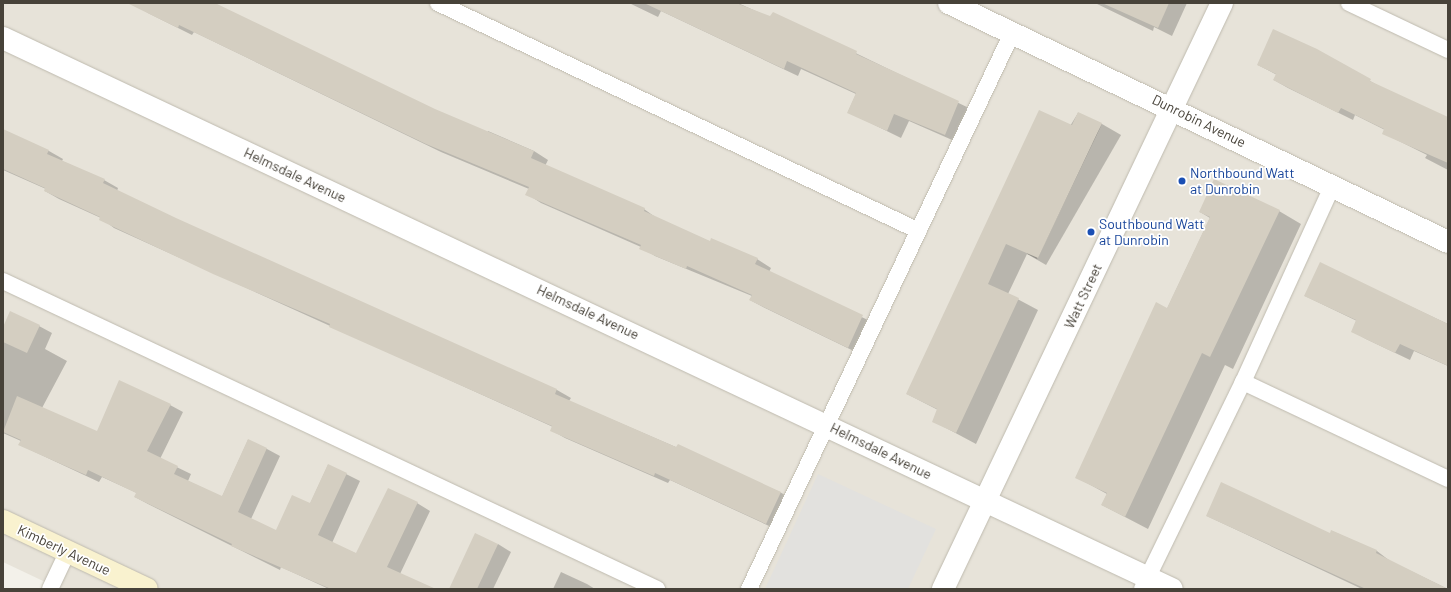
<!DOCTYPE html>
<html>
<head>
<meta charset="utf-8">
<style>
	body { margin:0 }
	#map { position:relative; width:1451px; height:592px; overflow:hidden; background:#f3f1ea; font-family:Barlow,sans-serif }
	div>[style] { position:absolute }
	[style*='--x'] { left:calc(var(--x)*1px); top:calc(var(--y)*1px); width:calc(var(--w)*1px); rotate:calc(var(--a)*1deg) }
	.residential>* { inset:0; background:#e7e3d9 }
	.parking>* { inset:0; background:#e2e1de }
	.shadow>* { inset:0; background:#0003; transform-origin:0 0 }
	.building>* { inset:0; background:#d4cec1 }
	.roads { filter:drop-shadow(0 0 1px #bebaae) drop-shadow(0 0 1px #bebaae) }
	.lane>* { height:16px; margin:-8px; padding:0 8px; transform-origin:8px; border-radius:8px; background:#fff }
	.street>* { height:22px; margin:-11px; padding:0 11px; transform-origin:11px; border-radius:11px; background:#fff }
	.secondary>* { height:22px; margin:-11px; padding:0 11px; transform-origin:11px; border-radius:11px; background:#f9f2cf }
	.dots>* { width:11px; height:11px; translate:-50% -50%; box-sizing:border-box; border:2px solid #fff; border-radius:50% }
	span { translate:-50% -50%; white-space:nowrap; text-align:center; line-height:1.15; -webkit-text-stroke:3.5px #fff; paint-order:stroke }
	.street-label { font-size:14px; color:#474239 }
	.transit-label { font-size:14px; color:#164399 }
	.left { translate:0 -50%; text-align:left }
	.frame { position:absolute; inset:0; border:4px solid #474239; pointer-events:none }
</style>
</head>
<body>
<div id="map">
	<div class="residential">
		<i style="clip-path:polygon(3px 3px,1448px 3px,1448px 589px,60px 589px,3px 562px)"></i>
	</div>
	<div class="parking">
		<i style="clip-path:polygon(818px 474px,936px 529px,908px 589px,765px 589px)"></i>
	</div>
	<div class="shadow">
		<i style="clip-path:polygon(133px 3px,213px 3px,373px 81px,487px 134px,488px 131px,534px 151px,548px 160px,545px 166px,644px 209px,658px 219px,711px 242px,757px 259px,771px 268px,769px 272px,876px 324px,862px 355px,765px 308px,750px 300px,752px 296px,655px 256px,641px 247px,541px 203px,527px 194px,529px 189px,441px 152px,194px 32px,192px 35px,148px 13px)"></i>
		<i style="clip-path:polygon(629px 3px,738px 3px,771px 18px,773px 13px,973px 110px,959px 143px,909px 121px,901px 138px,848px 112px,856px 94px,801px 69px,798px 76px,661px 11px,658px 17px)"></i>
		<i style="clip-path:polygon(1095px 3px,1187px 3px,1172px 36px,1154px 27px,1153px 31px)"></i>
		<i style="clip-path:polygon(1316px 50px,1384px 89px,1448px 118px,1448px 170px,1425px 158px,1427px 155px,1383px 133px,1385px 130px,1355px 115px,1353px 120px,1288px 88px,1274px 80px,1277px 75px,1258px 65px)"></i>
		<i style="clip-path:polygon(1078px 113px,1102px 124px,1037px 259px,1027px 254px,1008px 294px,1038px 310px,976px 444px,933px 421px,938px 410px,907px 394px)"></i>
		<i style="left:1102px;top:124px;width:22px;height:150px;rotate:30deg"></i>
		<i style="clip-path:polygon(3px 131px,49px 151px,63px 159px,62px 161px,104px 180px,118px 188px,117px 191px,175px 219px,557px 390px,571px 398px,569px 401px,780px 492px,794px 501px,780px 531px,670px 480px,668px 483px,565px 438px,551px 430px,553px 427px,114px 228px,101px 218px,59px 199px,45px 191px,46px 189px,3px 170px)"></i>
		<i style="clip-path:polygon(1279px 211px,1301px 224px,1233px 369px,1225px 365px,1148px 529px,1102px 505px,1107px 494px,1076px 477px,1167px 309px,1210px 218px,1200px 212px)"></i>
		<i style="clip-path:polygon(1320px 264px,1448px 324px,1448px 366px,1414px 351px,1410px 360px,1366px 339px,1352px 331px,1357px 321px,1305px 296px)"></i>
		<i style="clip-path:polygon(39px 326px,52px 333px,45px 349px,67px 361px,42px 408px,98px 433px,170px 405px,183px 412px,160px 459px,191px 474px,188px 481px,222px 497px,248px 440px,267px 449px,280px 456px,251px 519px,276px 532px,310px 504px,328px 465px,360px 481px,332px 543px,357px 554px,417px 503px,430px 511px,400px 574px,426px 589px,338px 589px,331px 586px,329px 589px,281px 567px,280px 570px,148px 504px,135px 497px,137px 493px,102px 477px,99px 482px,20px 445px,21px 441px,3px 433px,3px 329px)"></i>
		<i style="clip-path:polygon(1207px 516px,1330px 535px,1332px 531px,1377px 551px,1390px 561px,1448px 589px,1362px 589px)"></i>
		<i style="clip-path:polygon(498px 544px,511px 552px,493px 589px,450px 589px)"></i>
		<i style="clip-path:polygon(561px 572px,587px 584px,595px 589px,553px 589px)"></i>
	</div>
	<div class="building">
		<i style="clip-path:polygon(127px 3px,215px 3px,435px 109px,534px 151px,531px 158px,645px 208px,644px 211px,710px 241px,711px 238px,758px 258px,755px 264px,863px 315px,848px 348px,749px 300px,752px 295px,687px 266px,686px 269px,639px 249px,641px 245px,525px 195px,529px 187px,426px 144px,179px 25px,178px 28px)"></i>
		<i style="clip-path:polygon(644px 3px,736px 3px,770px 16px,773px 12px,857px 51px,856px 54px,959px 101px,945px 135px,894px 114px,887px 131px,847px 113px,856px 93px,787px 61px,784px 69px)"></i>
		<i style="clip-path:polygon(1102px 3px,1169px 3px,1158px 28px)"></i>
		<i style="clip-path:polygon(1273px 29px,1317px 49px,1371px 79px,1370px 81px,1448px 117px,1448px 163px,1382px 134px,1384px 129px,1341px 108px,1338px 113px,1273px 80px,1276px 74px,1257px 65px)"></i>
		<i style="clip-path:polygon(1039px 110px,1072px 125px,1078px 112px,1102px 123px,1038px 258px,1006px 244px,988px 284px,1019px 298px,956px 433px,932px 422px,937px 409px,906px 394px)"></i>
		<i style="clip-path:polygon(3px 129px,49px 150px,47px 154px,105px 179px,103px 183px,176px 218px,557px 389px,555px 394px,676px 447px,678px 444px,781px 492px,766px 524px,655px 473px,654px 476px,550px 431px,552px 426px,329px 327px,330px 324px,213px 274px,99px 220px,100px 217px,44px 191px,45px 188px,3px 169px)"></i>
		<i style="clip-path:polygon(1214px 179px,1280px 210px,1210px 357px,1202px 353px,1125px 517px,1101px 505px,1107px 493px,1075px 478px,1156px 302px,1167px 308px,1210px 217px,1199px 212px)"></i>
		<i style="clip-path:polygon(1320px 262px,1448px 324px,1448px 366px,1400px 344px,1395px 353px,1351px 332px,1356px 320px,1304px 296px)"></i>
		<i style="clip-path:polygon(10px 311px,40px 325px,27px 353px,3px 342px,3px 327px)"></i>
		<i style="clip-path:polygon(119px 380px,171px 404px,147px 451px,178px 466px,174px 474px,222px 496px,248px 439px,267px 448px,238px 512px,276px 530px,292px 495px,310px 503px,328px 464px,347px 473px,318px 535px,356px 553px,388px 488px,418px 502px,387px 567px,436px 589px,331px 589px,231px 546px,232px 544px,134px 497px,136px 493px,88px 470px,86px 475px,18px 445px,21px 440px,3px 432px,17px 396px,97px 431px)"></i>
		<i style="clip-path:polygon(1221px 482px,1330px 533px,1331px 530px,1377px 550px,1376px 553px,1448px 589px,1366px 589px,1206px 516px)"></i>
		<i style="clip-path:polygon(475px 533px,498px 544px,477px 589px,449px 589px)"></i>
	</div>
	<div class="roads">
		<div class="lane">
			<i style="--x:438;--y:3;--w:532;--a:25.36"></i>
			<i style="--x:1349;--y:3;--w:110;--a:25.4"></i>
			<i style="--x:3;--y:281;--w:723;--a:25.22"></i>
			<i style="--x:1243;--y:382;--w:227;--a:25.3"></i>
			<i style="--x:50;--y:589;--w:42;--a:-64.7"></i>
			<i style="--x:749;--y:589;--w:615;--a:-64.68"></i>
			<i style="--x:1142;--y:589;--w:230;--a:-64"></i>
			<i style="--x:1243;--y:382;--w:214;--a:-65.5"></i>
		</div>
		<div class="street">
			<i style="--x:949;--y:3;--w:553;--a:25.59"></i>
			<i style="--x:3;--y:38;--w:1292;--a:25.24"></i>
			<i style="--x:943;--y:589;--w:649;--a:-64.54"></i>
		</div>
		<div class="secondary">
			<i style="--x:3;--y:521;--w:159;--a:25.3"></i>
		</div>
	</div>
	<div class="dots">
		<i style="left:1182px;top:181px;background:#1a4fb4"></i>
		<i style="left:1091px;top:232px;background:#1a4fb4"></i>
	</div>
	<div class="street-label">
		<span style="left:1199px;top:121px;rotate:26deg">Dunrobin Avenue</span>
		<span style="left:295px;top:175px;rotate:25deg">Helmsdale Avenue</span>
		<span style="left:1083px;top:296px;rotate:-65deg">Watt Street</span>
		<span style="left:588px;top:312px;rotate:25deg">Helmsdale Avenue</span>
		<span style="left:881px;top:451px;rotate:26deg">Helmsdale Avenue</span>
		<span style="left:64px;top:550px;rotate:25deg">Kimberly Avenue</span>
	</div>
	<div class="transit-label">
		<span class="left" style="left:1190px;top:181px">Northbound Watt<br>at Dunrobin</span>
		<span class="left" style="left:1099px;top:232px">Southbound Watt<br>at Dunrobin</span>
	</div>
	<div class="frame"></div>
</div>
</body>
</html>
